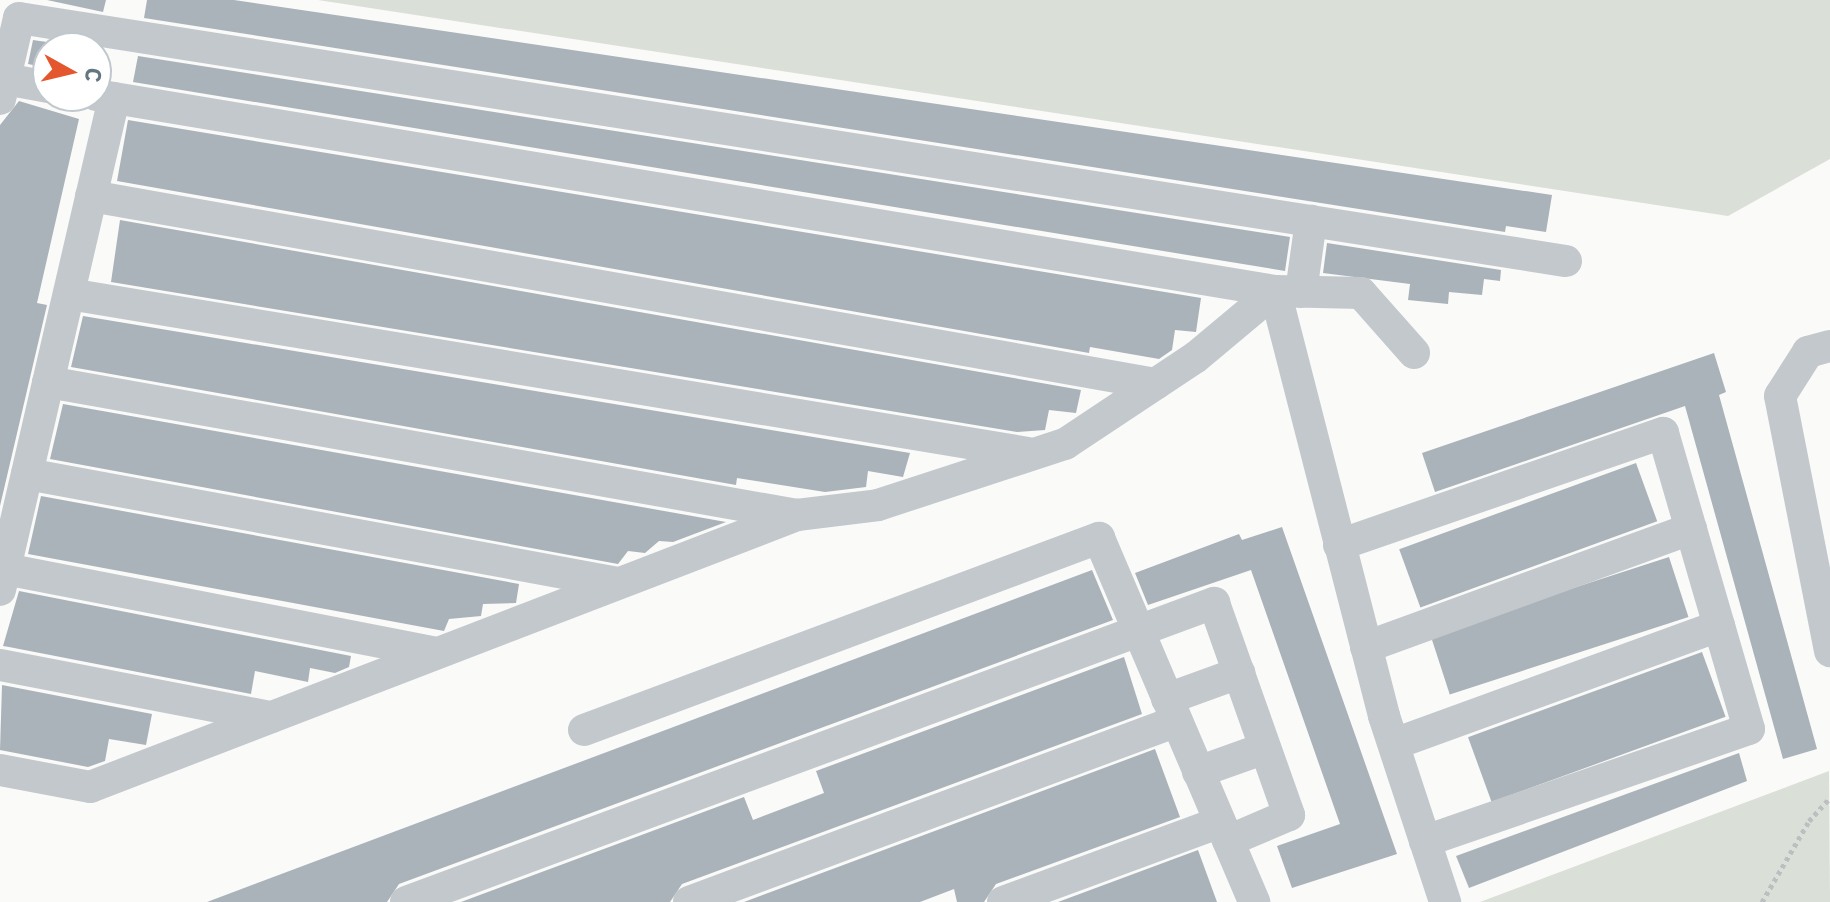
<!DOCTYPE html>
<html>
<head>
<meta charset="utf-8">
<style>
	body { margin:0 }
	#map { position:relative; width:1830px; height:902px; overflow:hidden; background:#fafaf8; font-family:"IBM Plex Sans",sans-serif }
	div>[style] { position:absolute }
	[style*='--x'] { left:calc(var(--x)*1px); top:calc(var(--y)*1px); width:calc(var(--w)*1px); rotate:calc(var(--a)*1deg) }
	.green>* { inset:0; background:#dadfd7 }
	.building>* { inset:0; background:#aab3b9; transform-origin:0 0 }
	.path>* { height:5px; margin-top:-2.5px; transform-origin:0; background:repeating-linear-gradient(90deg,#bbbfc2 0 4px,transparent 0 8px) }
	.minor>* { height:32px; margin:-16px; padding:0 16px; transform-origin:16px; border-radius:16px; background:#c3c8cc }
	span { translate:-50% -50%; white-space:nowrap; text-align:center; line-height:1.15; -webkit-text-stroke:8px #fff; paint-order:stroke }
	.north { position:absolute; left:32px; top:32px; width:80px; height:80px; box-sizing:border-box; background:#fff; border:2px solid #c1c8cd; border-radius:50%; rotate:98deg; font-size:22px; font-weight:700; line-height:32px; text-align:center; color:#657683 }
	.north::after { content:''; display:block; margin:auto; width:28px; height:36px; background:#e4572e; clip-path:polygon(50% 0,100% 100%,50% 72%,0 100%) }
</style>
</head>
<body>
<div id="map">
	<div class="green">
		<i style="clip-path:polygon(318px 0,1830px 0,1830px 159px,1728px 216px)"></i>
		<i style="clip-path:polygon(1829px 771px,1830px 902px,1480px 902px)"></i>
	</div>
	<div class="building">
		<i style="clip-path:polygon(47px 0,106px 0,103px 12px)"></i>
		<i style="clip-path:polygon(147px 0,234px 0,1552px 195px,1546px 232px,1506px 226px,1505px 232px,144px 18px)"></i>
		<i style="clip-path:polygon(33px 40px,88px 48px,48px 48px,48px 68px,28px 64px)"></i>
		<i style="clip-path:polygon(138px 56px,1290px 237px,1285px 271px,133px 82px)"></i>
		<i style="clip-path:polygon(19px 101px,79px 119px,37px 303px,47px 305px,0 506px,0 125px)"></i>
		<i style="clip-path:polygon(128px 120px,1201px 298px,1196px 332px,1175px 330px,1172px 350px,1159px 359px,1090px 347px,1089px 353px,117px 181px)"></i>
		<i style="clip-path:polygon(120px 220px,1081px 390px,1076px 413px,1049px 410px,1045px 430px,1017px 432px,111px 282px)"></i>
		<i style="clip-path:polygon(1327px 243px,1501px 270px,1500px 281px,1484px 279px,1482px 295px,1449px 292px,1448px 304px,1408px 300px,1410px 284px,1323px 273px)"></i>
		<i style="clip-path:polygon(83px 316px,910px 453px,903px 477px,868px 471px,866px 487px,825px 492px,737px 478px,736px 485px,71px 367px)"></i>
		<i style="clip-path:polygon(1714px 353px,1726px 392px,1719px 395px,1817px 749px,1783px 759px,1685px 406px,1435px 492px,1422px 453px)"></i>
		<i style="clip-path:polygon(63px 404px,726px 522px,673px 542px,659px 541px,645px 553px,628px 551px,618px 564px,50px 459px)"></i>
		<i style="left:1636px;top:463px;width:62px;height:252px;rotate:70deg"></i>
		<i style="clip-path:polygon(41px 496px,519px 584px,516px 603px,483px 604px,481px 616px,449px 619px,444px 631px,28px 554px)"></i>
		<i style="clip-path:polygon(1282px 527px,1397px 854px,1292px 888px,1277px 846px,1340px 824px,1251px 570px,1148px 605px,1135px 573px,1239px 534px,1242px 540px)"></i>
		<i style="left:1669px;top:557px;width:63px;height:251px;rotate:72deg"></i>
		<i style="clip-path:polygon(1092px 570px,1113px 620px,399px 884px,387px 902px,207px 902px)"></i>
		<i style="clip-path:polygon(19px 591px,351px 656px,349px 667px,335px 673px,310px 668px,308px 682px,255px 671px,251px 694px,9px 647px,3px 646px)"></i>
		<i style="left:1702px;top:652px;width:69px;height:249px;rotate:70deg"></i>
		<i style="clip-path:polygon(1124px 657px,1142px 714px,682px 884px,670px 902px,461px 902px,744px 797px,753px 820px,824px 793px,816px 771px)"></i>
		<i style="clip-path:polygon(2px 685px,152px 714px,146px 745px,109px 739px,105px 761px,88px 767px,0 750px)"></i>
		<i style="clip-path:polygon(1155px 749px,1180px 817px,996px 884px,984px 902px,957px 902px,954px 889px,920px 902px,744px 902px)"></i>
		<i style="clip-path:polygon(1739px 753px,1747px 781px,1469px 888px,1456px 856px)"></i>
		<i style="clip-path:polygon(1198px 850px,1217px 902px,1058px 902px)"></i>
	</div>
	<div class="path">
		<i style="--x:1762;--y:902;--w:94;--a:-59.9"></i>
		<i style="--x:1809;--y:821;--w:31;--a:-48"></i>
	</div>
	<div class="minor">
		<i style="--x:5;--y:79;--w:44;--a:10.5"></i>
		<i style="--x:96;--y:95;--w:1195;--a:9.44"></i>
		<i style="--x:1275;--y:291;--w:86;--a:1.3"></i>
		<i style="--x:1361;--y:293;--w:80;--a:48.5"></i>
		<i style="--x:0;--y:99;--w:83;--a:-76.8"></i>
		<i style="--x:19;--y:18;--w:1566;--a:8.93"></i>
		<i style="--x:91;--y:196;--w:1081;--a:10.01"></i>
		<i style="--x:1275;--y:291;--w:439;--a:75.6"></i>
		<i style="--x:1384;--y:716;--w:196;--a:71.8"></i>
		<i style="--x:1301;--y:292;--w:72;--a:-82"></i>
		<i style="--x:69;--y:294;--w:972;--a:9.41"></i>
		<i style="--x:1830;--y:346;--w:23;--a:165"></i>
		<i style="--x:1808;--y:352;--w:52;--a:122.5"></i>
		<i style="--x:1780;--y:396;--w:260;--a:78.9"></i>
		<i style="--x:48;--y:382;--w:761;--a:10.07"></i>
		<i style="--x:27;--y:474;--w:601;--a:10.45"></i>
		<i style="--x:1339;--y:545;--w:343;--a:-19.1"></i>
		<i style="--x:1663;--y:433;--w:308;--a:73.8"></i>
		<i style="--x:1749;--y:729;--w:343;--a:160.9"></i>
		<i style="--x:5;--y:569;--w:440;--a:11"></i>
		<i style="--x:0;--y:590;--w:505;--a:-76.95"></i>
		<i style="--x:1366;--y:647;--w:346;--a:-20"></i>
		<i style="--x:0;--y:665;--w:276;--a:10.9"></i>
		<i style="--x:1167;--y:699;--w:77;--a:-19.9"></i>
		<i style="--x:584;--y:730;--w:550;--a:-20.45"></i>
		<i style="--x:1099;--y:538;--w:396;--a:66.9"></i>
		<i style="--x:1394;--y:744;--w:346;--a:-20"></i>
		<i style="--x:0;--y:770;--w:92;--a:10.7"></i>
		<i style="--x:90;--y:787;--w:758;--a:-21.04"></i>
		<i style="--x:797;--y:515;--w:82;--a:-7"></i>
		<i style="--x:878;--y:505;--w:197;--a:-18.1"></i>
		<i style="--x:1065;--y:444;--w:157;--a:-33.6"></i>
		<i style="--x:1196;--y:357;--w:103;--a:-39.9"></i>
		<i style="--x:1198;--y:772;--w:71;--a:-19.7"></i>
		<i style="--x:406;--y:902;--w:862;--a:-20.31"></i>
		<i style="--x:1214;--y:603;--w:225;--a:70.5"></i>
		<i style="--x:1289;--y:815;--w:66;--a:156.9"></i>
		<i style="--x:689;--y:902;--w:520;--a:-20.35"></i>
		<i style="--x:1003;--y:902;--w:231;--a:-20.2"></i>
	</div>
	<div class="north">С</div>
</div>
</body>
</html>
